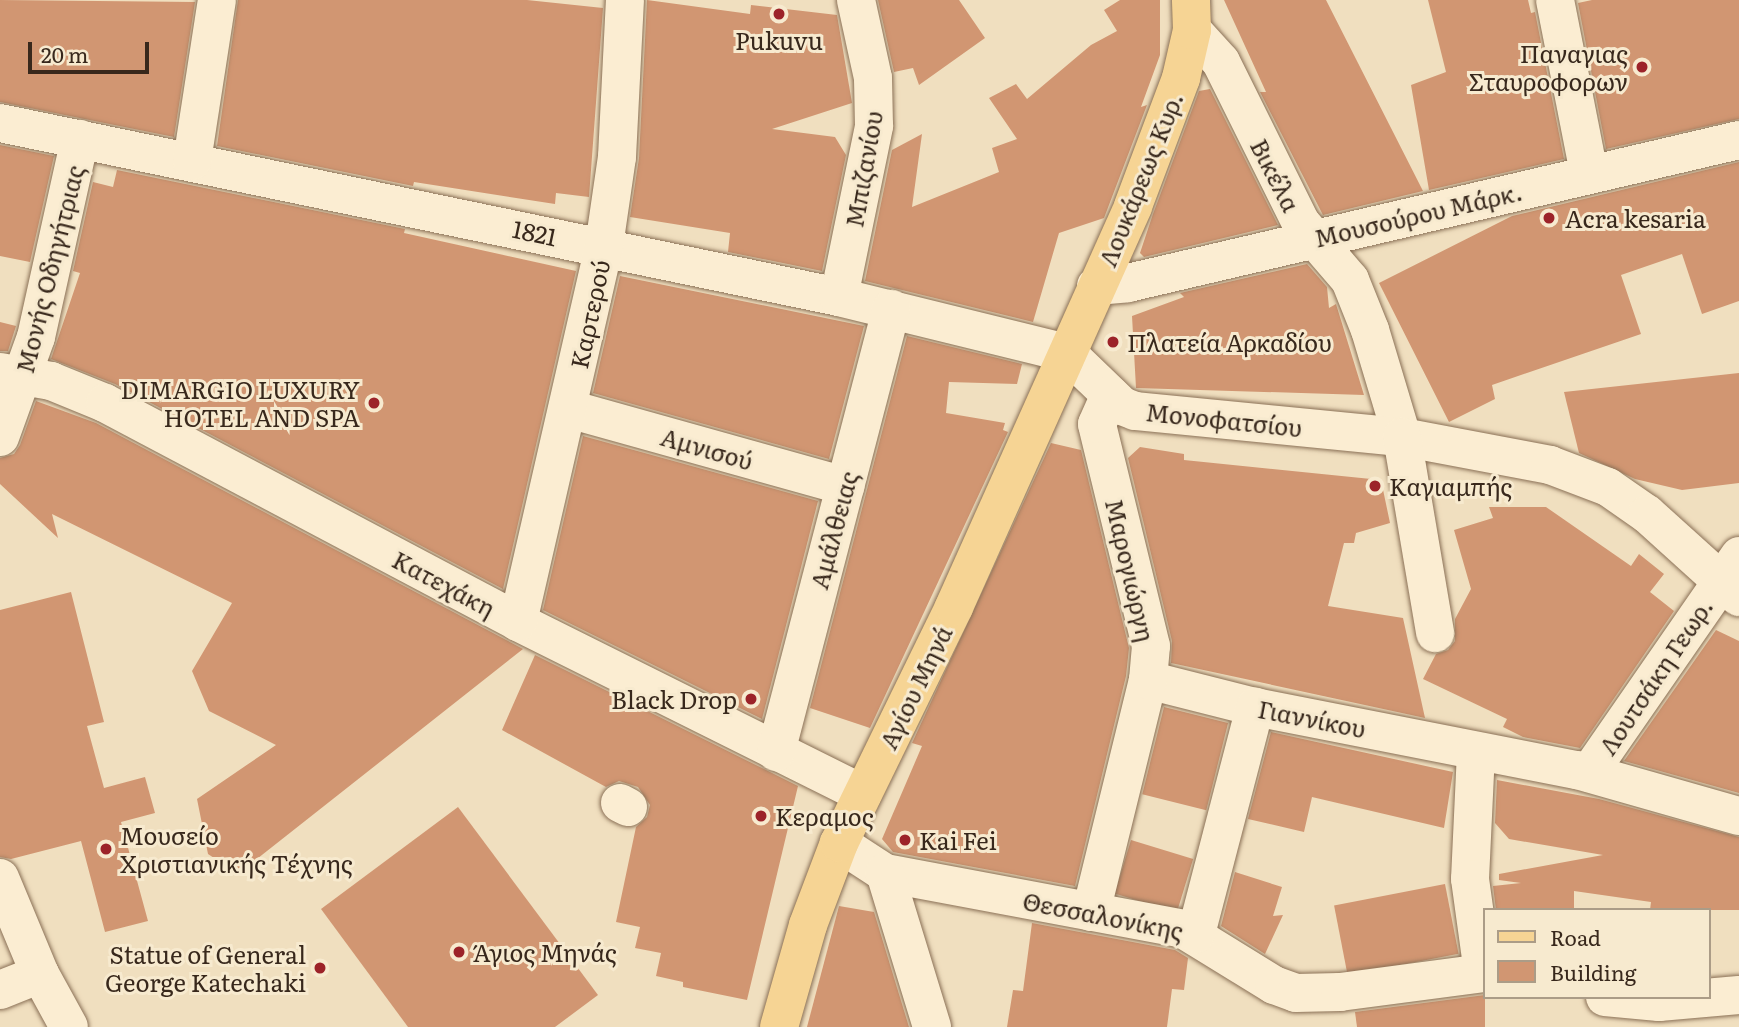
<!DOCTYPE html>
<html>
<head>
<meta charset="utf-8">
<style>
	body { margin:0 }
	#map { position:relative; width:1739px; height:1027px; overflow:hidden; background:#f0dfbf; font-family:Literata,serif }
	div>[style] { position:absolute }
	[style*='--x'] { left:calc(var(--x)*1px); top:calc(var(--y)*1px); width:calc(var(--w)*1px); rotate:calc(var(--a)*1deg) }
	.building>* { inset:0; background:#d19672; transform-origin:0 0 }
	.roads { filter:drop-shadow(0 0 2px #8a7056) drop-shadow(0 0 2px #8a7056) }
	.minor>* { height:38px; margin:-19px; padding:0 19px; transform-origin:19px; border-radius:19px; background:#fbedd2 }
	.major>* { height:38px; margin:-19px; padding:0 19px; transform-origin:19px; border-radius:19px; background:#f6d494 }
	.dots>* { width:19px; height:19px; translate:-50% -50%; box-sizing:border-box; border:4px solid #f7eacf; border-radius:50% }
	span { translate:-50% -50%; white-space:nowrap; text-align:center; line-height:1.15; -webkit-text-stroke:6px #f7eacf; paint-order:stroke }
	.poi-label { font-size:24px; color:#38281c }
	.right { translate:-100% -50%; text-align:right }
	.left { translate:0 -50%; text-align:left }
	.street-label { font-size:24px; color:#38281c }
	.legend { position:absolute; left:1483px; top:908px; width:228px; height:91px; box-sizing:border-box; background:#f7eacf; border:2px solid #ab9c87; margin:0; padding:9px 12px; list-style:none; font-size:21px; color:#38281c }
	.legend li { display:flex; align-items:center; gap:14px; height:35px }
	.legend b { width:35px; border:2px solid #ab9c87 }
	.scale { position:absolute; left:28px; top:42px; width:121px; height:32px; box-sizing:border-box; border:4px solid #38281c; border-top:0; padding-left:9px; font-size:21px; line-height:24px; white-space:nowrap; color:#38281c; -webkit-text-stroke:5px #f7eacf; paint-order:stroke }
</style>
</head>
<body>
<div id="map">
	<div class="building">
		<i style="clip-path:polygon(0 0,195px 2px,174px 137px,0 102px)"></i>
		<i style="clip-path:polygon(238px 0,527px 0,603px 8px,589px 197px,556px 193px,555px 204px,414px 182px,413px 186px,217px 146px)"></i>
		<i style="clip-path:polygon(647px 0,750px 14px,751px 5px,837px 15px,852px 103px,772px 129px,835px 137px,846px 155px,822px 271px,728px 252px,730px 233px,630px 217px,639px 158px)"></i>
		<i style="clip-path:polygon(878px 0,959px 0,985px 38px,919px 85px,913px 68px,894px 72px)"></i>
		<i style="clip-path:polygon(1120px 0,1160px 0,1160px 55px,1141px 107px,1147px 105px,1104px 218px,1059px 233px,1033px 322px,865px 281px,892px 150px,922px 134px,912px 207px,999px 172px,992px 148px,1017px 139px,989px 98px,1016px 84px,1027px 99px,1091px 45px,1117px 31px,1104px 10px)"></i>
		<i style="clip-path:polygon(1224px 0,1326px 0,1423px 191px,1323px 215px,1260px 92px,1266px 92px)"></i>
		<i style="clip-path:polygon(1428px 0,1528px 0,1531px 13px,1535px 12px,1564px 159px,1429px 190px,1411px 85px,1446px 72px)"></i>
		<i style="clip-path:polygon(1592px 0,1739px 0,1739px 119px,1606px 149px,1578px 3px)"></i>
		<i style="clip-path:polygon(1210px 89px,1278px 225px,1144px 257px,1140px 253px,1153px 214px,1199px 91px)"></i>
		<i style="clip-path:polygon(0 145px,54px 156px,30px 262px,0 256px)"></i>
		<i style="clip-path:polygon(1739px 162px,1739px 301px,1702px 314px,1682px 254px,1621px 275px,1641px 334px,1492px 385px,1495px 399px,1449px 422px,1379px 283px,1512px 216px)"></i>
		<i style="clip-path:polygon(117px 170px,405px 229px,404px 233px,576px 271px,503px 589px,115px 384px,51px 359px,80px 273px,73px 271px,93px 182px,113px 187px)"></i>
		<i style="clip-path:polygon(1307px 264px,1327px 287px,1329px 308px,1336px 304px,1364px 395px,1136px 388px,1132px 316px,1184px 297px,1180px 293px)"></i>
		<i style="clip-path:polygon(620px 276px,864px 326px,829px 459px,593px 393px)"></i>
		<i style="clip-path:polygon(0 322px,16px 326px,8px 351px,0 351px)"></i>
		<i style="clip-path:polygon(907px 336px,1022px 364px,1017px 384px,949px 382px,946px 413px,1005px 423px,1003px 430px,1008px 432px,870px 728px,810px 708px)"></i>
		<i style="clip-path:polygon(1739px 373px,1739px 483px,1682px 490px,1635px 479px,1579px 453px,1564px 392px)"></i>
		<i style="clip-path:polygon(36px 401px,96px 423px,523px 649px,238px 874px,208px 854px,197px 799px,276px 745px,209px 711px,192px 671px,232px 603px,52px 514px,58px 538px,0 484px,0 458px,14px 454px,20px 445px)"></i>
		<i style="clip-path:polygon(583px 436px,818px 501px,762px 719px,543px 610px)"></i>
		<i style="clip-path:polygon(1051px 443px,1081px 450px,1129px 648px,1126px 676px,1075px 886px,893px 852px,882px 839px,922px 746px,912px 743px)"></i>
		<i style="clip-path:polygon(1140px 447px,1184px 454px,1184px 460px,1381px 480px,1390px 523px,1356px 533px,1354px 543px,1344px 543px,1328px 606px,1403px 618px,1425px 718px,1171px 663px,1172px 641px,1128px 458px)"></i>
		<i style="clip-path:polygon(1489px 507px,1546px 507px,1631px 566px,1639px 554px,1664px 574px,1650px 592px,1674px 611px,1580px 748px,1523px 737px,1503px 727px,1507px 719px,1423px 679px,1436px 654px,1448px 650px,1455px 641px,1455px 619px,1471px 589px,1454px 530px,1493px 518px)"></i>
		<i style="clip-path:polygon(71px 592px,104px 722px,87px 726px,104px 788px,145px 777px,155px 813px,121px 822px,148px 921px,105px 932px,81px 841px,11px 859px,0 857px,0 610px)"></i>
		<i style="clip-path:polygon(1716px 630px,1739px 641px,1739px 793px,1624px 761px)"></i>
		<i style="clip-path:polygon(535px 655px,798px 786px,747px 1000px,683px 987px,683px 982px,656px 976px,661px 953px,635px 948px,640px 927px,616px 922px,636px 827px,647px 817px,650px 805px,638px 787px,619px 781px,606px 787px,502px 730px)"></i>
		<i style="left:1164px;top:707px;width:66px;height:90px;rotate:14deg"></i>
		<i style="clip-path:polygon(1271px 732px,1453px 772px,1444px 828px,1312px 797px,1304px 832px,1248px 819px)"></i>
		<i style="clip-path:polygon(1497px 780px,1599px 799px,1739px 837px,1739px 910px,1650px 910px,1651px 902px,1574px 891px,1574px 910px,1496px 910px,1493px 886px,1521px 883px,1499px 880px,1499px 874px,1603px 855px,1509px 839px,1495px 823px)"></i>
		<i style="clip-path:polygon(458px 807px,598px 995px,555px 1027px,408px 1027px,321px 909px)"></i>
		<i style="left:1131px;top:840px;width:65px;height:56px;rotate:17deg"></i>
		<i style="clip-path:polygon(1235px 872px,1282px 887px,1273px 916px,1283px 915px,1265px 954px,1221px 926px)"></i>
		<i style="left:1445px;top:884px;width:71px;height:113px;rotate:79deg"></i>
		<i style="clip-path:polygon(839px 906px,874px 912px,909px 1027px,807px 1027px)"></i>
		<i style="clip-path:polygon(1032px 923px,1175px 950px,1188px 958px,1184px 990px,1172px 989px,1167px 1027px,1007px 1027px,1013px 990px,1023px 991px)"></i>
		<i style="clip-path:polygon(1485px 995px,1485px 1027px,1357px 1027px,1355px 1012px)"></i>
	</div>
	<div class="roads">
		<div class="minor">
			<i style="--x:1555;--y:0;--w:176;--a:78.9"></i>
			<i style="--x:1192;--y:30;--w:43;--a:47.8"></i>
			<i style="--x:1221;--y:62;--w:180;--a:63.6"></i>
			<i style="--x:1301;--y:223;--w:75;--a:49.3"></i>
			<i style="--x:1350;--y:280;--w:54;--a:68.2"></i>
			<i style="--x:1370;--y:330;--w:112;--a:73.3"></i>
			<i style="--x:1402;--y:437;--w:151;--a:10.7"></i>
			<i style="--x:1550;--y:465;--w:62;--a:20.8"></i>
			<i style="--x:1608;--y:487;--w:47;--a:34.7"></i>
			<i style="--x:1647;--y:514;--w:124;--a:42.1"></i>
			<i style="--x:0;--y:123;--w:857;--a:11.72"></i>
			<i style="--x:839;--y:297;--w:235;--a:13.8"></i>
			<i style="--x:1067;--y:353;--w:76;--a:43.9"></i>
			<i style="--x:1122;--y:406;--w:14;--a:21"></i>
			<i style="--x:1135;--y:411;--w:268;--a:5.6"></i>
			<i style="--x:1402;--y:437;--w:199;--a:80.4"></i>
			<i style="--x:192;--y:161;--w:163;--a:-81.2"></i>
			<i style="--x:1096;--y:286;--w:32;--a:-5"></i>
			<i style="--x:1128;--y:283;--w:628;--a:-13.17"></i>
			<i style="--x:839;--y:297;--w:175;--a:-78.4"></i>
			<i style="--x:874;--y:126;--w:48;--a:-91.2"></i>
			<i style="--x:873;--y:78;--w:80;--a:-102.3"></i>
			<i style="--x:0;--y:372;--w:52;--a:10"></i>
			<i style="--x:51;--y:381;--w:58;--a:22.2"></i>
			<i style="--x:105;--y:403;--w:467;--a:27.9"></i>
			<i style="--x:518;--y:622;--w:385;--a:26.5"></i>
			<i style="--x:569;--y:409;--w:287;--a:15.6"></i>
			<i style="--x:0;--y:437;--w:106;--a:-70.2"></i>
			<i style="--x:36;--y:337;--w:203;--a:-77.5"></i>
			<i style="--x:518;--y:622;--w:386;--a:-77.1"></i>
			<i style="--x:604;--y:246;--w:90;--a:-81.7"></i>
			<i style="--x:617;--y:157;--w:157;--a:-87.1"></i>
			<i style="--x:1148;--y:680;--w:110;--a:14.2"></i>
			<i style="--x:1255;--y:707;--w:328;--a:11.1"></i>
			<i style="--x:1577;--y:770;--w:168;--a:15.9"></i>
			<i style="--x:776;--y:752;--w:458;--a:-75.4"></i>
			<i style="--x:1476;--y:752;--w:127;--a:92.7"></i>
			<i style="--x:1470;--y:879;--w:95;--a:82.1"></i>
			<i style="--x:1589;--y:773;--w:264;--a:-55.3"></i>
			<i style="--x:620;--y:803;--w:9;--a:27"></i>
			<i style="--x:839;--y:843;--w:55;--a:33.1"></i>
			<i style="--x:885;--y:873;--w:303;--a:10.6"></i>
			<i style="--x:1183;--y:929;--w:107;--a:31.6"></i>
			<i style="--x:1274;--y:985;--w:23;--a:20"></i>
			<i style="--x:1296;--y:993;--w:44;--a:-1.3"></i>
			<i style="--x:1340;--y:992;--w:146;--a:-7.5"></i>
			<i style="--x:885;--y:873;--w:161;--a:73"></i>
			<i style="--x:0;--y:878;--w:104;--a:67.4"></i>
			<i style="--x:40;--y:974;--w:60;--a:61.3"></i>
			<i style="--x:1091;--y:912;--w:239;--a:-76.2"></i>
			<i style="--x:1148;--y:680;--w:34;--a:-85"></i>
			<i style="--x:1151;--y:646;--w:228;--a:-103.7"></i>
			<i style="--x:1097;--y:424;--w:32;--a:-66"></i>
			<i style="--x:1196;--y:934;--w:235;--a:-75.4"></i>
			<i style="--x:0;--y:990;--w:43;--a:-21.8"></i>
			<i style="--x:1605;--y:997;--w:54;--a:5.3"></i>
			<i style="--x:1659;--y:1002;--w:80;--a:-5"></i>
		</div>
		<div class="major">
			<i style="--x:779;--y:1027;--w:106;--a:-74.1"></i>
			<i style="--x:808;--y:925;--w:88;--a:-69.3"></i>
			<i style="--x:839;--y:843;--w:263;--a:-64"></i>
			<i style="--x:954;--y:607;--w:439;--a:-65.9"></i>
			<i style="--x:1133;--y:206;--w:137;--a:-69.4"></i>
			<i style="--x:1181;--y:78;--w:49;--a:-77.1"></i>
			<i style="--x:1192;--y:30;--w:30;--a:-92"></i>
		</div>
	</div>
	<div class="dots">
		<i style="left:779px;top:14px;background:#9c2329"></i>
		<i style="left:1642px;top:67px;background:#9c2329"></i>
		<i style="left:1549px;top:218px;background:#9c2329"></i>
		<i style="left:1113px;top:342px;background:#9c2329"></i>
		<i style="left:374px;top:403px;background:#9c2329"></i>
		<i style="left:1375px;top:486px;background:#9c2329"></i>
		<i style="left:751px;top:699px;background:#9c2329"></i>
		<i style="left:761px;top:816px;background:#9c2329"></i>
		<i style="left:905px;top:840px;background:#9c2329"></i>
		<i style="left:106px;top:849px;background:#9c2329"></i>
		<i style="left:459px;top:952px;background:#9c2329"></i>
		<i style="left:320px;top:968px;background:#9c2329"></i>
	</div>
	<div class="poi-label">
		<span style="left:779px;top:40px">Pukuvu</span>
		<span class="right" style="left:1628px;top:67px">Παναγιας<br>Σταυροφορων</span>
		<span class="left" style="left:1565px;top:218px">Acra kesaria</span>
		<span class="left" style="left:1127px;top:342px">Πλατεία Αρκαδίου</span>
		<span class="right" style="left:360px;top:403px">DIMARGIO LUXURY<br>HOTEL AND SPA</span>
		<span class="left" style="left:1389px;top:486px">Καγιαμπής</span>
		<span class="right" style="left:737px;top:699px">Black Drop</span>
		<span class="left" style="left:775px;top:816px">Κεραμος</span>
		<span class="left" style="left:120px;top:849px">Μουσείο<br>Χριστιανικής Τέχνης</span>
		<span class="left" style="left:919px;top:840px">Kai Fei</span>
		<span class="left" style="left:473px;top:952px">Άγιος Μηνάς</span>
		<span class="right" style="left:306px;top:968px">Statue of General<br>George Katechaki</span>
	</div>
	<div class="street-label">
		<span style="left:863px;top:169px;rotate:-80deg">Μπιζανίου</span>
		<span style="left:1276px;top:175px;rotate:63deg">Βικέλα</span>
		<span style="left:1140px;top:179px;rotate:-68deg">Λουκάρεως Κυρ.</span>
		<span style="left:1418px;top:214px;rotate:-13deg">Μουσούρου Μάρκ.</span>
		<span style="left:535px;top:232px;rotate:12deg">1821</span>
		<span style="left:49px;top:269px;rotate:-76deg">Μονής Οδηγήτριας</span>
		<span style="left:589px;top:314px;rotate:-78deg">Καρτερού</span>
		<span style="left:1224px;top:419px;rotate:6deg">Μονοφατσίου</span>
		<span style="left:707px;top:448px;rotate:16deg">Αμνισού</span>
		<span style="left:833px;top:530px;rotate:-75deg">Αμάλθειας</span>
		<span style="left:1131px;top:570px;rotate:77deg">Μαρογιώργη</span>
		<span style="left:444px;top:583px;rotate:28deg">Κατεχάκη</span>
		<span style="left:1655px;top:676px;rotate:-56deg">Λουτσάκη Γεωρ.</span>
		<span style="left:915px;top:687px;rotate:-64deg">Αγίου Μηνά</span>
		<span style="left:1312px;top:718px;rotate:11deg">Γιαννίκου</span>
		<span style="left:1103px;top:915px;rotate:11deg">Θεσσαλονίκης</span>
	</div>
	<ul class="legend">
	<li><b style="height:9px;background:#f6d494"></b>Road</li>
	<li><b style="height:19px;background:#d19672"></b>Building</li>
	</ul>
	<div class="scale">20 m</div>
</div>
</body>
</html>
